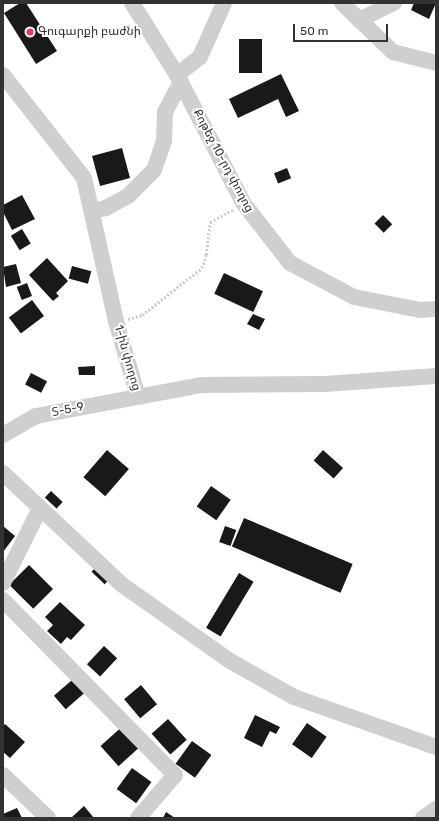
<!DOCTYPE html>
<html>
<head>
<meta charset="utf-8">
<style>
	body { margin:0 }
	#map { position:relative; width:439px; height:821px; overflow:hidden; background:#fff; font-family:Rubik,"Noto Sans Armenian",sans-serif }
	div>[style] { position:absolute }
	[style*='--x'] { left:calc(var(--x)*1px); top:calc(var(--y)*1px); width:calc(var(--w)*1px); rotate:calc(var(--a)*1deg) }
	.building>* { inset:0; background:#191919; transform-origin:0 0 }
	.path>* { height:2.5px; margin-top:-1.25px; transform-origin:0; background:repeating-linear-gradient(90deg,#ccc 0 2px,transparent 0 4px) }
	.minor>* { height:16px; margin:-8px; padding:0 8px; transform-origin:8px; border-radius:8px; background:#cfcfcf }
	.dots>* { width:11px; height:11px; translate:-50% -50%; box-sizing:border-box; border:2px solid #fff; border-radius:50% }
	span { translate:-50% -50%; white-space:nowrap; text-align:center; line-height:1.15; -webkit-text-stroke:4px #fff; paint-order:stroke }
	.poi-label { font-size:12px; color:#323232 }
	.left { translate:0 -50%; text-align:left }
	.street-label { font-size:12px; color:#323232 }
	.frame { position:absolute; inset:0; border:4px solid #323232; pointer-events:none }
	.scale { position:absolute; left:293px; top:24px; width:95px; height:18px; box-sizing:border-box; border:2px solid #323232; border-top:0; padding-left:5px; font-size:12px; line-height:14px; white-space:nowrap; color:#323232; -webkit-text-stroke:3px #fff; paint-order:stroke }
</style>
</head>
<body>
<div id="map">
	<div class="building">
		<i style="clip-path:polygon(20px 3px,26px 3px,57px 51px,36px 64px,4px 13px)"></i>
		<i style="clip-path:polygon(414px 3px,436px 3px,429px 19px,411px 10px)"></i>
		<i style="left:239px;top:39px;width:23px;height:34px"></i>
		<i style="clip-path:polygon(281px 74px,299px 111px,286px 117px,278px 99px,238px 118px,229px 99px)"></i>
		<i style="left:122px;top:148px;width:31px;height:31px;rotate:75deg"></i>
		<i style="left:287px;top:168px;width:11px;height:14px;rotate:68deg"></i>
		<i style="clip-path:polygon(22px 195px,35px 219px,12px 230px,3px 212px,3px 205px)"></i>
		<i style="left:383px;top:215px;width:13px;height:12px;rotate:45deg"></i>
		<i style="left:22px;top:229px;width:17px;height:13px;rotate:59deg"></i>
		<i style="clip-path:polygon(47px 258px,68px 281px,56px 293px,59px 296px,53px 301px,29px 275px)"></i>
		<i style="clip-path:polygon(16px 264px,21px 283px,6px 287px,3px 267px)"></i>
		<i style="left:72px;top:266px;width:20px;height:13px;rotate:15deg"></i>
		<i style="left:224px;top:273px;width:43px;height:23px;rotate:25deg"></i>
		<i style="left:27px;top:283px;width:14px;height:11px;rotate:69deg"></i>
		<i style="left:32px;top:300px;width:20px;height:29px;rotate:53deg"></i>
		<i style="clip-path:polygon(253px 314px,265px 319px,259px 330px,247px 324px)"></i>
		<i style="clip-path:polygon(95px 366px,95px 375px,79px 375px,78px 367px)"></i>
		<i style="left:31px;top:373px;width:18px;height:13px;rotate:27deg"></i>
		<i style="left:107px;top:450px;width:29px;height:36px;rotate:41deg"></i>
		<i style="left:323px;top:450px;width:27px;height:14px;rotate:42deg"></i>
		<i style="left:211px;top:486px;width:24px;height:25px;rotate:35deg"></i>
		<i style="left:51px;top:491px;width:16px;height:9px;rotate:43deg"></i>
		<i style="left:244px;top:518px;width:118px;height:31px;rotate:23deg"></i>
		<i style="clip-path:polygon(3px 526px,15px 536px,3px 552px)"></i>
		<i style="left:225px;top:526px;width:12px;height:17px;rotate:20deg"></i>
		<i style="left:29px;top:565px;width:34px;height:28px;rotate:45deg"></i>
		<i style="left:97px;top:566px;width:18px;height:8px;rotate:43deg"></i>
		<i style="left:239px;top:573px;width:17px;height:64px;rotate:31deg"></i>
		<i style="clip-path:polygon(60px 602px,85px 625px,71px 640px,67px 637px,61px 644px,47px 631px,53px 625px,45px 617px)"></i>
		<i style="left:104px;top:646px;width:18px;height:25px;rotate:43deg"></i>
		<i style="left:72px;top:680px;width:18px;height:24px;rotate:49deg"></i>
		<i style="left:141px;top:685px;width:25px;height:22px;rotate:50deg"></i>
		<i style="clip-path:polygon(255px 715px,280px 727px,276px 734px,270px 731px,262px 747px,244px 738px)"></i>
		<i style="left:168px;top:719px;width:28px;height:22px;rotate:48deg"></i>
		<i style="left:307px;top:723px;width:24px;height:26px;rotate:35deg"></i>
		<i style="clip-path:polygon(5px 724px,25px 742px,10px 758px,3px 752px,3px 727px)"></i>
		<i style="left:125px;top:724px;width:27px;height:33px;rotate:48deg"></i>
		<i style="left:192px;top:741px;width:24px;height:28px;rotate:36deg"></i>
		<i style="left:132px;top:768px;width:24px;height:26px;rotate:36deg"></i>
		<i style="clip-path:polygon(84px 806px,94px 818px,71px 818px)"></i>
		<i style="clip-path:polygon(17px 808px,22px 818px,3px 818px,3px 814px)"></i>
		<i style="clip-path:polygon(166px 812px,175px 818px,163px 818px)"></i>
	</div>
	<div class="path">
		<i style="--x:128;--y:319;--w:15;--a:-16"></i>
		<i style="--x:142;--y:315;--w:76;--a:-38.1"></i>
		<i style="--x:202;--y:268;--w:14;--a:-73"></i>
		<i style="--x:206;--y:255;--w:33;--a:-83"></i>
		<i style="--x:210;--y:222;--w:26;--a:-28"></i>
	</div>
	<div class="minor">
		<i style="--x:132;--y:3;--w:85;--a:58"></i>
		<i style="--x:177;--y:75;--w:145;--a:62.6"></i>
		<i style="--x:244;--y:204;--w:75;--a:52.1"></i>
		<i style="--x:290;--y:263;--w:72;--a:28"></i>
		<i style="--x:354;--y:297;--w:67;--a:11.1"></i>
		<i style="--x:420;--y:310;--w:16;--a:-4"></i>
		<i style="--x:342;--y:3;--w:71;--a:43.9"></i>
		<i style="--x:393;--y:52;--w:44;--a:14.3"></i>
		<i style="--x:359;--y:20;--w:39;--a:-26"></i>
		<i style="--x:3;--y:75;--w:131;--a:51.8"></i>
		<i style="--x:84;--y:178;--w:147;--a:77.4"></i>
		<i style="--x:116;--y:321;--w:79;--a:73.9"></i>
		<i style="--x:177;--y:75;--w:29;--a:-38"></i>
		<i style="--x:200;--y:57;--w:59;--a:-66"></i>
		<i style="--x:92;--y:211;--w:14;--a:-12"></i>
		<i style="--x:106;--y:208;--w:26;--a:-29"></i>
		<i style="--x:129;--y:195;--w:35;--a:-45"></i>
		<i style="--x:154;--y:170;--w:31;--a:-71"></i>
		<i style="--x:164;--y:141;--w:29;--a:-88"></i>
		<i style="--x:165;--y:112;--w:34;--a:-62"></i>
		<i style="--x:3;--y:435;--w:38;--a:-30"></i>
		<i style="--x:36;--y:416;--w:169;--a:-10.6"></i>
		<i style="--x:202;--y:385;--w:123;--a:-0.5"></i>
		<i style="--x:325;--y:384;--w:111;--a:-4.1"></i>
		<i style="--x:3;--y:473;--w:162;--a:43.2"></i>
		<i style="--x:121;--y:584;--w:133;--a:35.2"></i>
		<i style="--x:230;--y:661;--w:73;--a:29.4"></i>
		<i style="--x:294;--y:697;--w:151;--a:19.4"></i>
		<i style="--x:3;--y:583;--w:81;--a:-63.7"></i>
		<i style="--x:3;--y:600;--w:245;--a:45.5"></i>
		<i style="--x:175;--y:775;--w:57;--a:130.7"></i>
		<i style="--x:3;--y:775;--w:62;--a:43.7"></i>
		<i style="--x:423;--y:818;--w:16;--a:-35"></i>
	</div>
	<div class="dots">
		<i style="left:30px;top:32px;background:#e43965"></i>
	</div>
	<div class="poi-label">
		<span class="left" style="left:38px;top:32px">Գուգարքի բաժնի</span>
	</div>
	<div class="street-label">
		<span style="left:223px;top:161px;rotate:62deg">Քոթեջ 10-րդ փողոց</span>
		<span style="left:127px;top:358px;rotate:74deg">1-ին փողոց</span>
		<span style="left:68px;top:410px;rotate:-11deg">Տ-5-9</span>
	</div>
	<div class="frame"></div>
	<div class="scale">50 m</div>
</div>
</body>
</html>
